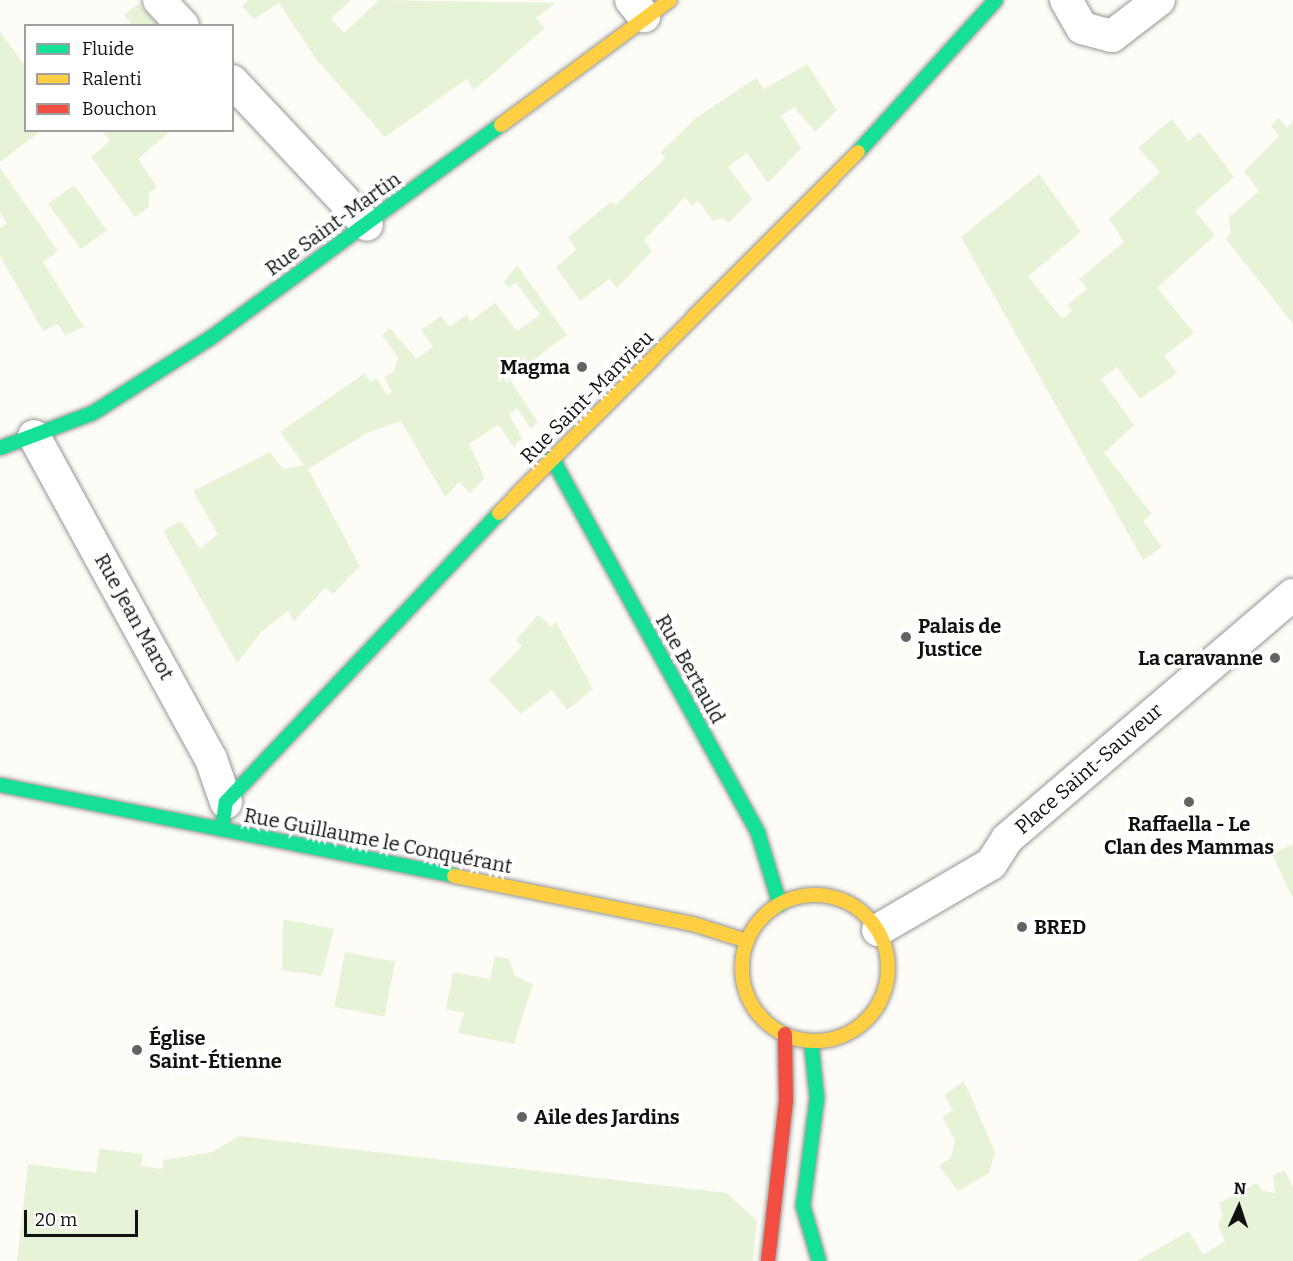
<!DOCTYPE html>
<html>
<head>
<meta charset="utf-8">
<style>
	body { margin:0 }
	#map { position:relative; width:1293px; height:1261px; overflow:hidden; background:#fdfcf7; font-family:Bitter,serif }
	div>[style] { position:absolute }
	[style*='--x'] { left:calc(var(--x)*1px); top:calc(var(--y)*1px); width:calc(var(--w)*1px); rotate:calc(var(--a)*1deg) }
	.green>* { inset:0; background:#e7f3d7; transform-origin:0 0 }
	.roads { filter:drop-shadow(0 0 2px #979795) drop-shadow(0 0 2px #979795) }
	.street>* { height:32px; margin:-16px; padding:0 16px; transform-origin:16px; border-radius:16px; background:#fffffe }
	.fast>* { height:14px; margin:-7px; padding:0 7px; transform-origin:7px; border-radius:7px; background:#16e098 }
	.slow>* { height:14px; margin:-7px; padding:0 7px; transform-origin:7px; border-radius:7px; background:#ffcf43 }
	.slow>.ring { margin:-7px; padding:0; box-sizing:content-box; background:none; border:14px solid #ffcf43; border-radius:50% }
	.jam>* { height:14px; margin:-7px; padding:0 7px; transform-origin:7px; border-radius:7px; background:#f24e42 }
	.dots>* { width:16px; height:16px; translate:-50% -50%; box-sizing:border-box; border:3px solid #fff; border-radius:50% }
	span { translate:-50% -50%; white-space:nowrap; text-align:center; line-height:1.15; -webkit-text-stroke:6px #fff; paint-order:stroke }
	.street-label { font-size:20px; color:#111 }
	.poi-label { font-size:20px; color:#111; font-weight:700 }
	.right { translate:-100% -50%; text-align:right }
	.left { translate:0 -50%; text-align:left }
	.legend { position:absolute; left:24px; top:24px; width:210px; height:108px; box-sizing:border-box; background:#fff; border:2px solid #a0a0a0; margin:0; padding:8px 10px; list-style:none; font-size:18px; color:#111 }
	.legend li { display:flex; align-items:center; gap:12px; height:30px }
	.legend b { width:30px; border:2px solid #a0a0a0 }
	.north { position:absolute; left:1209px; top:1177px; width:60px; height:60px; -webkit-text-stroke:4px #fff; paint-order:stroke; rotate:3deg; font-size:16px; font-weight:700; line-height:24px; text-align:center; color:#111 }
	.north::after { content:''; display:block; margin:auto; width:21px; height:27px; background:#111; clip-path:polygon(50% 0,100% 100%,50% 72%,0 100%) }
	.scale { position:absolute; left:24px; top:1210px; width:114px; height:27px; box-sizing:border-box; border:3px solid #111; border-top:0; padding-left:8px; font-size:18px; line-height:21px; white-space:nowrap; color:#111; -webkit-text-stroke:4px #fff; paint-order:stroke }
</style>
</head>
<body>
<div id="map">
	<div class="green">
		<i style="clip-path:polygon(249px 0,351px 0,331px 19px,344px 33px,379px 0,556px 3px,536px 18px,545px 28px,474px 90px,467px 79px,385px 137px,316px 59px,279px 3px,254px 19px,242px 6px)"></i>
		<i style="clip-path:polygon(138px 4px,160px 25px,132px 25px,124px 15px)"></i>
		<i style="clip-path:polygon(0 31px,25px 66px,26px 130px,41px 131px,0 162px)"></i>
		<i style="clip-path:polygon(807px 64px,837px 110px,815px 132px,794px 107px,781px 116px,801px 148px,791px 159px,768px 183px,747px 153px,728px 167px,752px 199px,729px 223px,723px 218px,713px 221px,698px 201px,692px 206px,685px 197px,644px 240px,652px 251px,617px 288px,609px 279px,580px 301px,556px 267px,576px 250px,568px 237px,612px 201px,615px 205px,665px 159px,661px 152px,696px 118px,756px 78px,764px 89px)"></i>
		<i style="clip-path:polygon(1279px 118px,1287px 128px,1293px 121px,1293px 324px,1226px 239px,1231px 231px,1228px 218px,1259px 191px,1244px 171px,1279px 136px,1271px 126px)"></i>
		<i style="clip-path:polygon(1172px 119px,1188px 141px,1200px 132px,1234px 177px,1195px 211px,1215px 235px,1157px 288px,1194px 333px,1164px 356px,1177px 373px,1140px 399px,1117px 367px,1101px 379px,1134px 425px,1104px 453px,1152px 514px,1143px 521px,1162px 547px,1143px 560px,961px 237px,1039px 174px,1081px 232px,1028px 276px,1062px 319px,1072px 311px,1067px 305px,1087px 289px,1079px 279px,1124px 242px,1109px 219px,1160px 172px,1138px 148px)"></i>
		<i style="clip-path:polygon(102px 131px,170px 131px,138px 159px,157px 187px,149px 193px,149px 207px,135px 217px,91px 157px,110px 141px)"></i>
		<i style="clip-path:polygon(0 168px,58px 251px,43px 262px,84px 327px,65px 335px,58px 324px,43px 331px,0 256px,0 228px,7px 224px,0 212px)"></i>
		<i style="left:74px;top:185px;width:56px;height:32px;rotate:54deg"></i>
		<i style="clip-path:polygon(517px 265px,567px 335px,509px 378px,538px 422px,531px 429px,517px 408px,509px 415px,522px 438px,514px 447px,498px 425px,469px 444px,485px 478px,470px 493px,459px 482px,445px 497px,401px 421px,367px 433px,308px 469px,360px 566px,333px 594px,325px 588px,294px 621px,288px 611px,261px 632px,237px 663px,163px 531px,181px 521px,200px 549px,218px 534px,193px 491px,270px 452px,283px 469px,304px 465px,280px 432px,365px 373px,370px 382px,377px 379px,387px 395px,392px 392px,384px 377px,394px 371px,398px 357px,382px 335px,390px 328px,416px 359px,433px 347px,421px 330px,441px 316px,450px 327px,467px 314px,471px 321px,495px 303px,517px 331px,540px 315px,516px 283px,509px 288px,504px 282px)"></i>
		<i style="clip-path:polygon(538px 615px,551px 627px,556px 622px,593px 689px,567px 710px,552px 690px,521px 714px,489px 680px,522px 646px,516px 640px)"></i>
		<i style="clip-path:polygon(1293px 844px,1293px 896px,1292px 897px,1272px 854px)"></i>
		<i style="clip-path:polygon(283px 919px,334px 929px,322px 976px,282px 970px)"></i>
		<i style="left:345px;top:952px;width:51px;height:56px;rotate:11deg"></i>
		<i style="clip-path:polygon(495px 956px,509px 959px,515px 976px,533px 984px,514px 1044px,458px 1033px,464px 1013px,446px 1009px,453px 972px,490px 979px)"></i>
		<i style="clip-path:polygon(964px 1081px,995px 1152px,989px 1173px,958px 1191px,939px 1166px,951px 1157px,955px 1140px,942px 1117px,953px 1110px,944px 1095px)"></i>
		<i style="clip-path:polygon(239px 1136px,727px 1193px,757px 1221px,753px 1261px,17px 1261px,28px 1164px,96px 1173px,99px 1149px,143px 1154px,141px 1166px,162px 1169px,164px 1160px,212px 1152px)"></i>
		<i style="clip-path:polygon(1285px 1170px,1293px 1188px,1293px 1261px,1137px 1261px,1189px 1231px,1203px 1255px,1225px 1241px,1218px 1225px,1223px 1215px,1219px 1203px,1257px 1183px,1262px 1191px,1275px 1193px,1273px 1175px)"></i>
	</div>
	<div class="roads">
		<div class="street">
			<i style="--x:159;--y:0;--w:35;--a:47"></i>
			<i style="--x:631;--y:0;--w:21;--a:51"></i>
			<i style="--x:1066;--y:0;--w:32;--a:60"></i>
			<i style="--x:1082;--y:28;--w:31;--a:15"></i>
			<i style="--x:1112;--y:36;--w:59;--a:-37.5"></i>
			<i style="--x:232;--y:81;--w:197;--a:46.8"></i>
			<i style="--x:34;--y:436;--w:368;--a:61.3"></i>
			<i style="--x:211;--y:759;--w:46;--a:70.8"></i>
			<i style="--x:878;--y:930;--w:131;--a:-30.3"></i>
			<i style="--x:991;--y:864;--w:30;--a:-57"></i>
			<i style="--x:1007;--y:839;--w:376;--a:-40.5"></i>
		</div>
		<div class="fast">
			<i style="--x:858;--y:152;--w:205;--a:-47.8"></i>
			<i style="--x:0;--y:448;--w:99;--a:-20.6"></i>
			<i style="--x:93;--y:413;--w:141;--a:-32.6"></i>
			<i style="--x:212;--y:337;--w:358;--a:-36.3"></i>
			<i style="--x:552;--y:458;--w:428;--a:61.2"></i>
			<i style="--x:758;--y:833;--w:75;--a:73"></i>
			<i style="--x:0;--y:785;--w:463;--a:11.3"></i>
			<i style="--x:222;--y:829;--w:27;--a:-82"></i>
			<i style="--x:226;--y:802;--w:398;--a:-46.6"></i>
			<i style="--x:811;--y:1041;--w:57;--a:84"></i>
			<i style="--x:817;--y:1098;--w:109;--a:97.4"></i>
			<i style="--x:803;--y:1206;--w:57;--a:73.8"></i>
		</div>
		<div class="slow">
			<i style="--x:501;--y:125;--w:210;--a:-36.5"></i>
			<i style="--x:499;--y:513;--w:509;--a:-45.16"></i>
			<i style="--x:454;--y:876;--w:244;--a:11.4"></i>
			<i style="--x:693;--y:924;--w:57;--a:17.5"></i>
			<i class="ring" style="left:742px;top:895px;width:132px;height:132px"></i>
		</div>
		<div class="jam">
			<i style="--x:768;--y:1261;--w:161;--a:-83.6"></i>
			<i style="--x:786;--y:1101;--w:67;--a:-90.9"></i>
		</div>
	</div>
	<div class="dots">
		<i style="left:582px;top:367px;background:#646362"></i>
		<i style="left:906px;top:637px;background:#646362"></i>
		<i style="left:1275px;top:658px;background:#646362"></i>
		<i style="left:1189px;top:802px;background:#646362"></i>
		<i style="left:1022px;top:927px;background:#646362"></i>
		<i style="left:137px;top:1050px;background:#646362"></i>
		<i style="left:522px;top:1117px;background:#646362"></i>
	</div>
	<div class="street-label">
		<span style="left:333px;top:224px;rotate:-36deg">Rue Saint-Martin</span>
		<span style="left:587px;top:397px;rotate:-45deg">Rue Saint-Manvieu</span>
		<span style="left:134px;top:617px;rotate:61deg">Rue Jean Marot</span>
		<span style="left:690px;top:669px;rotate:61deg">Rue Bertauld</span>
		<span style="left:1089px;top:769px;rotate:-41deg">Place Saint-Sauveur</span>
		<span style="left:378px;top:841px;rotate:11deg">Rue Guillaume le Conquérant</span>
	</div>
	<div class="poi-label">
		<span class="right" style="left:570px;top:367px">Magma</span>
		<span class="left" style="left:918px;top:638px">Palais de<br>Justice</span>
		<span class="right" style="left:1263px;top:658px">La caravanne</span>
		<span style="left:1189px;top:836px">Raffaella - Le<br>Clan des Mammas</span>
		<span class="left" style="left:1034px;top:927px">BRED</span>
		<span class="left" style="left:149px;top:1050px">Église<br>Saint-Étienne</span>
		<span class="left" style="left:534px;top:1117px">Aile des Jardins</span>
	</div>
	<ul class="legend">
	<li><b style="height:8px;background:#16e098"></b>Fluide</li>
	<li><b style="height:8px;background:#ffcf43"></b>Ralenti</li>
	<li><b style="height:8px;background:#f24e42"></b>Bouchon</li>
	</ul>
	<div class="north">N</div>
	<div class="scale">20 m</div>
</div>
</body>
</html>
